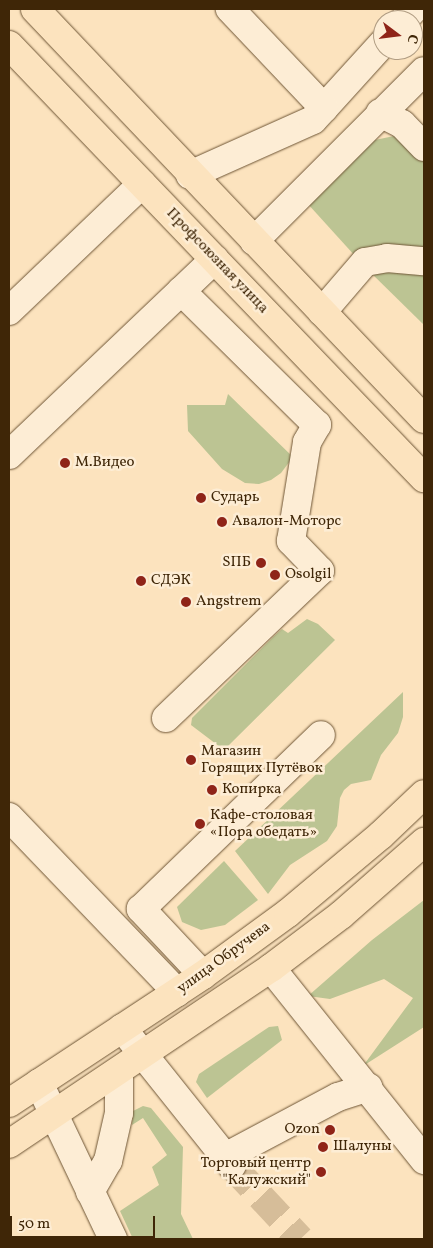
<!DOCTYPE html>
<html>
<head>
<meta charset="utf-8">
<style>
	body { margin:0 }
	#map { position:relative; width:433px; height:1248px; overflow:hidden; background:#fce3be; font-family:Vollkorn,serif }
	div>[style] { position:absolute }
	[style*='--x'] { left:calc(var(--x)*1px); top:calc(var(--y)*1px); width:calc(var(--w)*1px); rotate:calc(var(--a)*1deg) }
	.green>* { inset:0; background:#bcc493 }
	.minor-tunnel>* { height:28px; margin-top:-14px; transform-origin:0; background:repeating-linear-gradient(90deg,#d6bd99 0 28px,transparent 0 42px) }
	.roads { filter:drop-shadow(0 0 1px #6e5535) drop-shadow(0 0 1px #6e5535) }
	.minor>* { height:28px; margin:-14px; padding:0 14px; transform-origin:14px; border-radius:14px; background:#fdedd5 }
	.major>* { height:28px; margin:-14px; padding:0 14px; transform-origin:14px; border-radius:14px; background:#fce3be }
	.dots>* { width:14px; height:14px; translate:-50% -50%; box-sizing:border-box; border:2px solid #fdedd5; border-radius:50% }
	span { translate:-50% -50%; white-space:nowrap; text-align:center; line-height:1.15; -webkit-text-stroke:5px #fdedd5; paint-order:stroke }
	.street-label { font-size:15px; color:#3f2607 }
	.poi-label { font-size:15px; color:#3f2607 }
	.left { translate:0 -50%; text-align:left }
	.right { translate:-100% -50%; text-align:right }
	.frame { position:absolute; inset:0; border:10px solid #3f2607; pointer-events:none }
	.north { position:absolute; left:373px; top:10px; width:50px; height:50px; box-sizing:border-box; background:#fdedd5; border:1px solid #b19d83; border-radius:50%; rotate:105deg; font-size:14px; font-weight:700; line-height:20px; text-align:center; color:#3f2607 }
	.north::after { content:''; display:block; margin:auto; width:18px; height:22px; background:#8f2418; clip-path:polygon(50% 0,100% 100%,50% 72%,0 100%) }
	.scale { position:absolute; left:10px; top:1216px; width:145px; height:22px; box-sizing:border-box; border:2px solid #3f2607; border-top:0; padding-left:6px; font-size:15px; line-height:18px; white-space:nowrap; color:#3f2607; -webkit-text-stroke:4px #fdedd5; paint-order:stroke }
</style>
</head>
<body>
<div id="map">
	<div class="green">
		<i style="clip-path:polygon(399px 135px,424px 159px,424px 255px,356px 257px,307px 203px,370px 141px)"></i>
		<i style="clip-path:polygon(424px 269px,424px 325px,368px 270px)"></i>
		<i style="clip-path:polygon(228px 394px,293px 457px,281px 473px,271px 480px,259px 484px,245px 483px,222px 469px,188px 431px,187px 405px,225px 405px)"></i>
		<i style="clip-path:polygon(307px 619px,318px 624px,335px 640px,228px 746px,220px 747px,191px 725px,192px 718px,273px 637px,282px 629px,288px 633px)"></i>
		<i style="clip-path:polygon(403px 692px,403px 717px,398px 733px,381px 755px,371px 780px,351px 784px,344px 790px,340px 798px,337px 826px,327px 841px,290px 865px,268px 894px,235px 851px)"></i>
		<i style="clip-path:polygon(224px 861px,258px 900px,225px 925px,201px 930px,182px 922px,177px 907px)"></i>
		<i style="clip-path:polygon(424px 900px,424px 1027px,363px 1066px,413px 998px,384px 979px,330px 999px,308px 996px,372px 940px)"></i>
		<i style="clip-path:polygon(278px 1026px,282px 1040px,207px 1098px,196px 1082px,199px 1074px,269px 1027px)"></i>
		<i style="clip-path:polygon(143px 1106px,151px 1108px,183px 1147px,181px 1214px,193px 1239px,133px 1239px,120px 1211px,159px 1185px,152px 1167px,167px 1155px,143px 1118px,132px 1125px,133px 1111px)"></i>
	</div>
	<div class="minor-tunnel">
		<i style="--x:232;--y:1166;--w:100;--a:47"></i>
	</div>
	<div class="roads">
		<div class="minor">
			<i style="--x:404;--y:20;--w:15;--a:-48"></i>
			<i style="--x:324;--y:108;--w:88;--a:-47.8"></i>
			<i style="--x:380;--y:113;--w:25;--a:27"></i>
			<i style="--x:402;--y:124;--w:32;--a:46"></i>
			<i style="--x:190;--y:175;--w:135;--a:-24.1"></i>
			<i style="--x:313;--y:120;--w:16;--a:-47"></i>
			<i style="--x:324;--y:108;--w:137;--a:-133.5"></i>
			<i style="--x:254;--y:241;--w:240;--a:-45"></i>
			<i style="--x:9;--y:311;--w:184;--a:-43.7"></i>
			<i style="--x:322;--y:312;--w:66;--a:-49.3"></i>
			<i style="--x:365;--y:262;--w:22;--a:-10"></i>
			<i style="--x:387;--y:258;--w:37;--a:5"></i>
			<i style="--x:9;--y:455;--w:284;--a:-43.6"></i>
			<i style="--x:166;--y:718;--w:213;--a:-43.7"></i>
			<i style="--x:320;--y:571;--w:42;--a:-134"></i>
			<i style="--x:291;--y:541;--w:100;--a:-80.8"></i>
			<i style="--x:307;--y:442;--w:20;--a:-60"></i>
			<i style="--x:317;--y:425;--w:191;--a:-135.4"></i>
			<i style="--x:9;--y:817;--w:243;--a:46.2"></i>
			<i style="--x:271;--y:968;--w:246;--a:51.4"></i>
			<i style="--x:203;--y:975;--w:91;--a:-133.2"></i>
			<i style="--x:141;--y:909;--w:250;--a:-44"></i>
			<i style="--x:122;--y:1028;--w:176;--a:51.4"></i>
			<i style="--x:39;--y:1083;--w:173;--a:64.6"></i>
			<i style="--x:225;--y:1157;--w:128;--a:-28"></i>
			<i style="--x:338;--y:1097;--w:32;--a:-18"></i>
			<i style="--x:90;--y:1192;--w:36;--a:-60"></i>
			<i style="--x:108;--y:1161;--w:49;--a:-77.1"></i>
			<i style="--x:119;--y:1113;--w:40;--a:-90"></i>
		</div>
		<div class="major">
			<i style="--x:35;--y:9;--w:565;--a:46.51"></i>
			<i style="--x:9;--y:45;--w:600;--a:46.22"></i>
			<i style="--x:9;--y:1103;--w:232;--a:-33.4"></i>
			<i style="--x:203;--y:975;--w:105;--a:-36.1"></i>
			<i style="--x:288;--y:913;--w:121;--a:-40"></i>
			<i style="--x:381;--y:835;--w:59;--a:-43.6"></i>
			<i style="--x:9;--y:1144;--w:316;--a:-33.9"></i>
			<i style="--x:271;--y:968;--w:88;--a:-37.1"></i>
			<i style="--x:341;--y:915;--w:111;--a:-41.3"></i>
		</div>
	</div>
	<div class="dots">
		<i style="left:65px;top:463px;background:#8f2418"></i>
		<i style="left:201px;top:498px;background:#8f2418"></i>
		<i style="left:222px;top:522px;background:#8f2418"></i>
		<i style="left:261px;top:563px;background:#8f2418"></i>
		<i style="left:275px;top:575px;background:#8f2418"></i>
		<i style="left:141px;top:581px;background:#8f2418"></i>
		<i style="left:186px;top:602px;background:#8f2418"></i>
		<i style="left:191px;top:760px;background:#8f2418"></i>
		<i style="left:212px;top:790px;background:#8f2418"></i>
		<i style="left:200px;top:824px;background:#8f2418"></i>
		<i style="left:330px;top:1130px;background:#8f2418"></i>
		<i style="left:323px;top:1147px;background:#8f2418"></i>
		<i style="left:321px;top:1172px;background:#8f2418"></i>
	</div>
	<div class="street-label">
		<span style="left:217px;top:261px;rotate:46deg">Профсоюзная улица</span>
		<span style="left:224px;top:958px;rotate:-36deg">улица Обручева</span>
	</div>
	<div class="poi-label">
		<span class="left" style="left:75px;top:463px">М.Видео</span>
		<span class="left" style="left:211px;top:498px">Сударь</span>
		<span class="left" style="left:232px;top:522px">Авалон-Моторс</span>
		<span class="right" style="left:251px;top:563px">SПБ</span>
		<span class="left" style="left:285px;top:575px">Osolgil</span>
		<span class="left" style="left:151px;top:581px">СДЭК</span>
		<span class="left" style="left:196px;top:602px">Angstrem</span>
		<span class="left" style="left:201px;top:760px">Магазин<br>Горящих Путёвок</span>
		<span class="left" style="left:222px;top:790px">Копирка</span>
		<span class="left" style="left:210px;top:824px">Кафе-столовая<br>«Пора обедать»</span>
		<span class="right" style="left:320px;top:1130px">Ozon</span>
		<span class="left" style="left:333px;top:1147px">Шалуны</span>
		<span class="right" style="left:311px;top:1172px">Торговый центр<br>"Калужский"</span>
	</div>
	<div class="frame"></div>
	<div class="north">С</div>
	<div class="scale">50 m</div>
</div>
</body>
</html>
